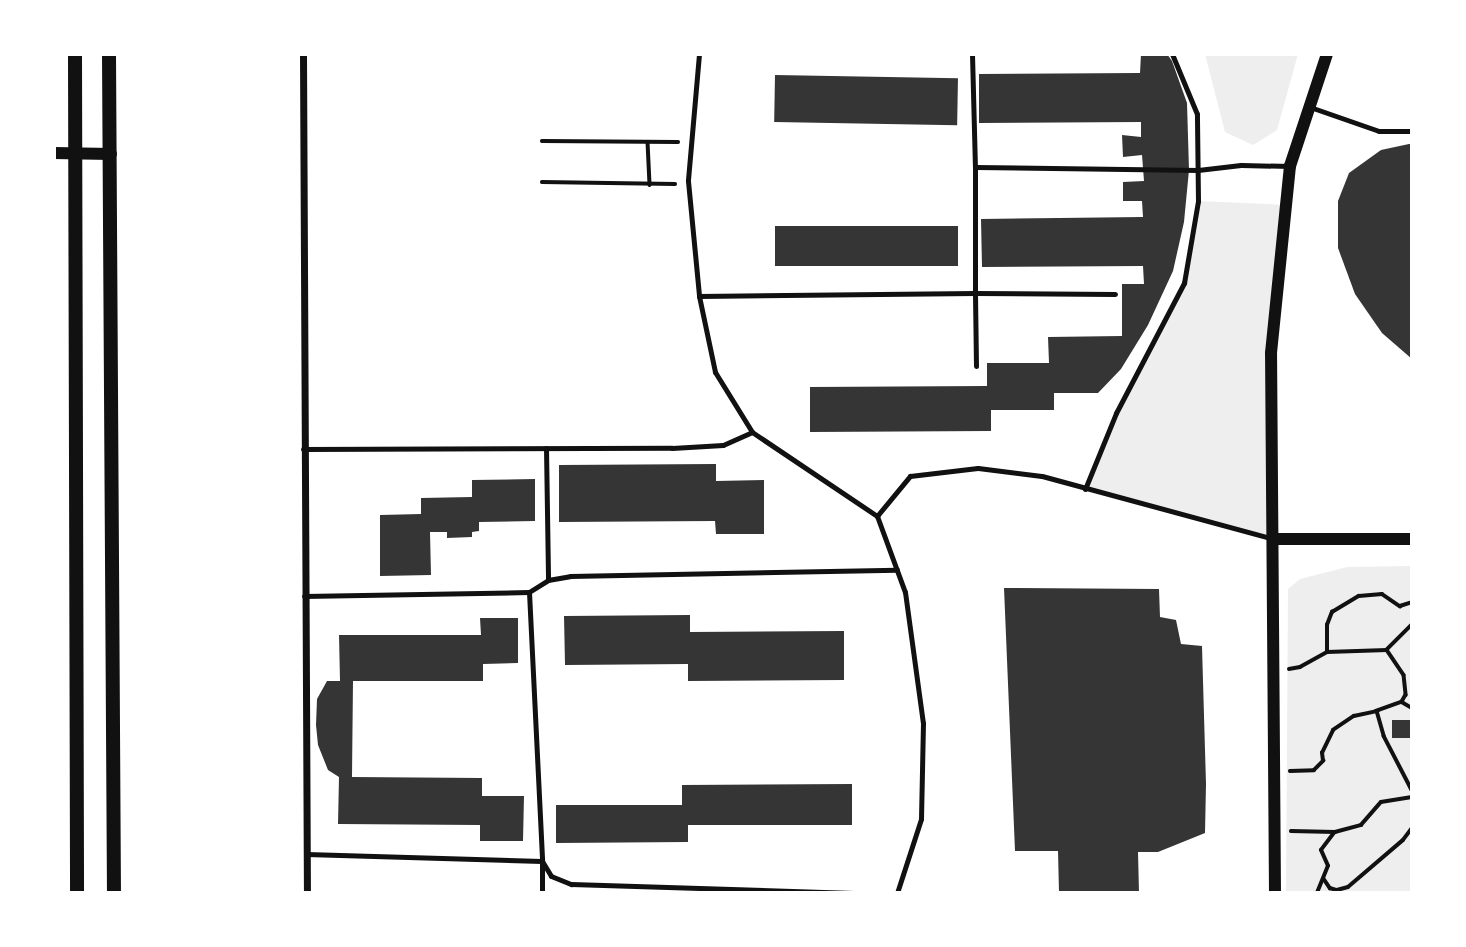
<!DOCTYPE html>
<html>
<head>
<meta charset="utf-8">
<style>
	body { margin:0 }
	#map { position:relative; width:1466px; height:947px; overflow:hidden; background:#fff; font-family:"Alegreya Sans",sans-serif }
	div>[style] { position:absolute }
	[style*='--x'] { left:calc(var(--x)*1px); top:calc(var(--y)*1px); width:calc(var(--w)*1px); rotate:calc(var(--a)*1deg) }
	.green>* { inset:0; background:#eee }
	.building>* { inset:0; background:#353535; transform-origin:0 0 }
	.path>* { height:3.5px; margin:-1.75px; padding:0 1.75px; transform-origin:1.75px; border-radius:1.75px; background:#111 }
	.service>* { height:5px; margin:-2.5px; padding:0 2.5px; transform-origin:2.5px; border-radius:2.5px; background:#111 }
	.minor>* { height:7px; margin:-3.5px; padding:0 3.5px; transform-origin:3.5px; border-radius:3.5px; background:#111 }
	.tertiary>* { height:12px; margin:-6px; padding:0 6px; transform-origin:6px; border-radius:6px; background:#111 }
	.secondary>* { height:14px; margin:-7px; padding:0 7px; transform-origin:7px; border-radius:7px; background:#111 }
	span { translate:-50% -50%; white-space:nowrap; text-align:center; line-height:1.15; -webkit-text-stroke:6px #fff; paint-order:stroke }
	.frame { position:absolute; inset:0; border:56px solid #fff; pointer-events:none }
</style>
</head>
<body>
<div id="map">
	<div class="green">
		<i style="clip-path:polygon(1205px 54px,1298px 54px,1277px 130px,1253px 145px,1225px 132px)"></i>
		<i style="clip-path:polygon(1198px 201px,1286px 205px,1271px 353px,1275px 539px,1085px 489px,1116px 413px,1184px 283px)"></i>
		<i style="clip-path:polygon(1412px 566px,1412px 893px,1286px 893px,1288px 589px,1300px 579px,1347px 567px)"></i>
	</div>
	<div class="building">
		<i style="clip-path:polygon(1141px 54px,1167px 54px,1172px 61px,1187px 103px,1189px 170px,1184px 222px,1173px 271px,1148px 325px,1121px 369px,1098px 393px,1054px 393px,1054px 410px,991px 410px,991px 431px,810px 432px,810px 387px,987px 386px,987px 363px,1049px 363px,1048px 337px,1122px 336px,1122px 284px,1144px 284px,1143px 266px,982px 267px,981px 219px,1143px 217px,1142px 201px,1123px 201px,1123px 182px,1144px 181px,1142px 155px,1123px 157px,1122px 135px,1141px 137px,1141px 122px,979px 123px,979px 74px,1140px 73px)"></i>
		<i style="left:775px;top:75px;width:183px;height:47px;rotate:1deg"></i>
		<i style="clip-path:polygon(1409px 144px,1412px 144px,1412px 359px,1382px 333px,1355px 294px,1338px 248px,1338px 201px,1349px 173px,1381px 150px)"></i>
		<i style="left:775px;top:226px;width:183px;height:40px"></i>
		<i style="clip-path:polygon(716px 464px,716px 481px,764px 480px,764px 534px,716px 534px,715px 521px,559px 522px,559px 465px)"></i>
		<i style="clip-path:polygon(535px 479px,535px 521px,479px 522px,479px 531px,472px 532px,472px 537px,447px 538px,447px 532px,430px 532px,431px 575px,380px 576px,380px 515px,421px 514px,421px 498px,472px 497px,472px 480px)"></i>
		<i style="clip-path:polygon(1004px 588px,1159px 589px,1160px 617px,1176px 620px,1181px 644px,1202px 646px,1206px 784px,1205px 833px,1158px 852px,1138px 852px,1139px 893px,1059px 893px,1058px 851px,1015px 851px)"></i>
		<i style="clip-path:polygon(690px 615px,690px 632px,844px 631px,844px 680px,688px 681px,688px 664px,565px 665px,564px 616px)"></i>
		<i style="clip-path:polygon(480px 618px,518px 618px,518px 663px,483px 664px,483px 681px,353px 681px,352px 777px,482px 778px,482px 796px,524px 796px,523px 841px,480px 841px,480px 825px,338px 824px,339px 777px,328px 770px,318px 745px,316px 725px,317px 699px,327px 681px,340px 681px,339px 635px,481px 635px)"></i>
		<i style="left:1412px;top:720px;width:18px;height:20px;rotate:90deg"></i>
		<i style="clip-path:polygon(852px 784px,852px 825px,688px 825px,688px 842px,556px 843px,556px 805px,682px 805px,682px 785px)"></i>
	</div>
	<div class="path">
		<i style="--x:542;--y:141;--w:136;--a:0.4"></i>
		<i style="--x:648;--y:142;--w:43;--a:87.3"></i>
		<i style="--x:542;--y:182;--w:133;--a:0.9"></i>
		<i style="--x:1412;--y:625;--w:35;--a:135"></i>
		<i style="--x:1387;--y:650;--w:30;--a:56"></i>
		<i style="--x:1404;--y:675;--w:20;--a:84"></i>
		<i style="--x:1406;--y:695;--w:8;--a:120"></i>
		<i style="--x:1402;--y:702;--w:27;--a:160"></i>
		<i style="--x:1377;--y:711;--w:26;--a:74"></i>
		<i style="--x:1384;--y:736;--w:61;--a:62.6"></i>
		<i style="--x:1327;--y:652;--w:27;--a:-90"></i>
		<i style="--x:1327;--y:625;--w:14;--a:-69"></i>
		<i style="--x:1332;--y:612;--w:31;--a:-31"></i>
		<i style="--x:1359;--y:596;--w:23;--a:-5"></i>
		<i style="--x:1382;--y:594;--w:22;--a:34"></i>
		<i style="--x:1400;--y:606;--w:13;--a:-18"></i>
		<i style="--x:1289;--y:669;--w:11;--a:-10"></i>
		<i style="--x:1300;--y:667;--w:31;--a:-29"></i>
		<i style="--x:1327;--y:652;--w:60;--a:-1.9"></i>
		<i style="--x:1402;--y:702;--w:12;--a:31"></i>
		<i style="--x:1290;--y:771;--w:24;--a:-2"></i>
		<i style="--x:1314;--y:770;--w:13;--a:-45"></i>
		<i style="--x:1323;--y:761;--w:8;--a:-97"></i>
		<i style="--x:1322;--y:753;--w:25;--a:-64"></i>
		<i style="--x:1333;--y:730;--w:25;--a:-34"></i>
		<i style="--x:1354;--y:716;--w:24;--a:-12"></i>
		<i style="--x:1291;--y:831;--w:44;--a:1.3"></i>
		<i style="--x:1335;--y:832;--w:27;--a:-15"></i>
		<i style="--x:1361;--y:825;--w:30;--a:-49"></i>
		<i style="--x:1381;--y:802;--w:31;--a:-9"></i>
		<i style="--x:1324;--y:879;--w:11;--a:56"></i>
		<i style="--x:1330;--y:888;--w:7;--a:16"></i>
		<i style="--x:1337;--y:890;--w:11;--a:-15"></i>
		<i style="--x:1348;--y:887;--w:72;--a:-40.5"></i>
		<i style="--x:1403;--y:840;--w:15;--a:-53"></i>
		<i style="--x:1317;--y:893;--w:29;--a:-68"></i>
		<i style="--x:1328;--y:866;--w:17;--a:-114"></i>
		<i style="--x:1321;--y:850;--w:21;--a:-53"></i>
	</div>
	<div class="service">
		<i style="--x:699;--y:54;--w:127;--a:95"></i>
		<i style="--x:688;--y:181;--w:116;--a:84.5"></i>
		<i style="--x:699;--y:296;--w:78;--a:78.1"></i>
		<i style="--x:715;--y:372;--w:70;--a:58.3"></i>
		<i style="--x:752;--y:432;--w:151;--a:33.9"></i>
		<i style="--x:877;--y:516;--w:81;--a:69.8"></i>
		<i style="--x:905;--y:592;--w:132;--a:82.2"></i>
		<i style="--x:923;--y:723;--w:96;--a:91.2"></i>
		<i style="--x:921;--y:819;--w:78;--a:108"></i>
		<i style="--x:972;--y:54;--w:113;--a:88.5"></i>
		<i style="--x:1310;--y:107;--w:73;--a:19.2"></i>
		<i style="--x:1379;--y:131;--w:33;--a:0"></i>
		<i style="--x:699;--y:296;--w:276;--a:-0.6"></i>
		<i style="--x:975;--y:293;--w:126;--a:-90"></i>
		<i style="--x:975;--y:167;--w:223;--a:0.8"></i>
		<i style="--x:1198;--y:170;--w:43;--a:-6.6"></i>
		<i style="--x:1241;--y:165;--w:49;--a:1.2"></i>
		<i style="--x:976;--y:366;--w:73;--a:-90.8"></i>
		<i style="--x:975;--y:293;--w:140;--a:0.4"></i>
		<i style="--x:546;--y:448;--w:132;--a:89.1"></i>
		<i style="--x:303;--y:449;--w:369;--a:-0.2"></i>
		<i style="--x:672;--y:448;--w:51;--a:-3.4"></i>
		<i style="--x:723;--y:445;--w:32;--a:-24"></i>
		<i style="--x:1085;--y:489;--w:82;--a:-67.8"></i>
		<i style="--x:1116;--y:413;--w:147;--a:-62.4"></i>
		<i style="--x:1184;--y:283;--w:83;--a:-80.3"></i>
		<i style="--x:1198;--y:201;--w:87;--a:-90.7"></i>
		<i style="--x:1197;--y:114;--w:65;--a:-112.6"></i>
		<i style="--x:877;--y:516;--w:52;--a:-50.5"></i>
		<i style="--x:910;--y:476;--w:68;--a:-6.7"></i>
		<i style="--x:978;--y:468;--w:64;--a:7.1"></i>
		<i style="--x:1042;--y:476;--w:236;--a:15.2"></i>
		<i style="--x:529;--y:592;--w:22;--a:-32"></i>
		<i style="--x:548;--y:580;--w:22;--a:-10"></i>
		<i style="--x:570;--y:576;--w:327;--a:-1.1"></i>
		<i style="--x:304;--y:596;--w:225;--a:-1"></i>
		<i style="--x:529;--y:592;--w:269;--a:87.2"></i>
		<i style="--x:542;--y:861;--w:17;--a:59"></i>
		<i style="--x:551;--y:876;--w:22;--a:22"></i>
		<i style="--x:571;--y:884;--w:291;--a:1.8"></i>
		<i style="--x:306;--y:854;--w:236;--a:1.7"></i>
		<i style="--x:542;--y:861;--w:32;--a:90"></i>
	</div>
	<div class="minor">
		<i style="--x:303;--y:54;--w:839;--a:89.73"></i>
	</div>
	<div class="tertiary">
		<i style="--x:54;--y:153;--w:57;--a:1"></i>
		<i style="--x:1275;--y:539;--w:137;--a:0"></i>
		<i style="--x:1275;--y:893;--w:540;--a:-90.42"></i>
		<i style="--x:1271;--y:353;--w:188;--a:-84.2"></i>
		<i style="--x:1290;--y:166;--w:118;--a:-71.7"></i>
	</div>
	<div class="secondary">
		<i style="--x:75;--y:54;--w:839;--a:89.86"></i>
		<i style="--x:109;--y:54;--w:839;--a:89.66"></i>
	</div>
	<div class="frame"></div>
</div>
</body>
</html>
